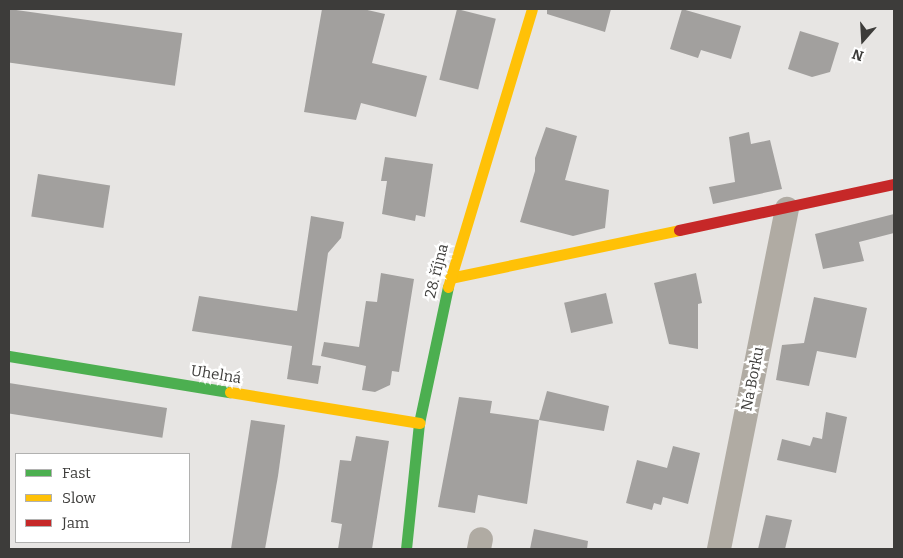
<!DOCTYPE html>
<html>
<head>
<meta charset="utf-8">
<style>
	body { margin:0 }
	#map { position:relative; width:903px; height:558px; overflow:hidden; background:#e7e5e3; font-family:Bitter,serif }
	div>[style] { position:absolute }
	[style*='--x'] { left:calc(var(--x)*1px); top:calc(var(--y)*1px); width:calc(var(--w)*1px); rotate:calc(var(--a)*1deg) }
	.building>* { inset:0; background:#a2a09e; transform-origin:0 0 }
	.street>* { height:24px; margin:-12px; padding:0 12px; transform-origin:12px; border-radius:12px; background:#b0aba3 }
	.fast>* { height:11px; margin:-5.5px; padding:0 5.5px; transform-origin:5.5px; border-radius:5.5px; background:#4caf50 }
	.slow>* { height:11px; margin:-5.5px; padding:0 5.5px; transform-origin:5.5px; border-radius:5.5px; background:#ffc107 }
	.jam>* { height:11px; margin:-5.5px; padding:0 5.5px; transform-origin:5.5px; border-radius:5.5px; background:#c62828 }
	span { translate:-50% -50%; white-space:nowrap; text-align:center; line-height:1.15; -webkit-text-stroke:5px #fff; paint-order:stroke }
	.street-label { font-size:15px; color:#3d3c3a }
	.frame { position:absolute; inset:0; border:10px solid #3d3c3a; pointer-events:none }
	.legend { position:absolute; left:15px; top:453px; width:175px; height:90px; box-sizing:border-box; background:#fff; border:1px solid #b1b1b0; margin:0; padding:6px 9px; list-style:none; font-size:15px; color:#3d3c3a }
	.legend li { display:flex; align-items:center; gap:10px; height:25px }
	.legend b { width:25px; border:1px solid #b1b1b0 }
	.north { position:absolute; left:838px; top:15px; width:50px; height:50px; -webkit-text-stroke:4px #fff; paint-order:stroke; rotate:199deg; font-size:14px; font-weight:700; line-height:20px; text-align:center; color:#3d3c3a }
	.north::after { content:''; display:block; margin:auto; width:18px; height:22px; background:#3d3c3a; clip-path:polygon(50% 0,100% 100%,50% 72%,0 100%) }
</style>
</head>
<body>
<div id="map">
	<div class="building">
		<i style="left:9px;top:9px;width:175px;height:53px;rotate:8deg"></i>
		<i style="clip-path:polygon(322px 9px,363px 9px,385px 14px,372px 63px,427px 76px,416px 117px,361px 103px,356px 120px,304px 112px)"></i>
		<i style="left:457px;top:9px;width:40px;height:73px;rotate:14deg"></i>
		<i style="clip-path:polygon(547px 9px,611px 9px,605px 32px,547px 14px)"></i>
		<i style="clip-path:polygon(682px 9px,741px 26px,731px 59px,701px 50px,698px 58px,670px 49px)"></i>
		<i style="clip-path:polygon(800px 31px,839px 43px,830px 72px,812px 77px,788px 69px)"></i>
		<i style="clip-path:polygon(546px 127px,577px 136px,565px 180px,609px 190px,605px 228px,573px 236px,520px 222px,535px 171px,535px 158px)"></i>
		<i style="clip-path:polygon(749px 132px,751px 144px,770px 140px,782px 189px,713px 204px,709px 187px,735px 182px,729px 137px)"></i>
		<i style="clip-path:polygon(385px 157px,433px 164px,425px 217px,416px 215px,415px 221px,382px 214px,387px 181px,381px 181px)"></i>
		<i style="left:38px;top:174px;width:73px;height:43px;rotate:9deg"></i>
		<i style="clip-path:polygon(894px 214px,894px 233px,859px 242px,864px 261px,823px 269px,815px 234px)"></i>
		<i style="clip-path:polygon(311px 216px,344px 222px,341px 238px,328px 253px,312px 365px,321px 366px,318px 384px,287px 379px,292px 346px,192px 331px,199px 296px,297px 311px)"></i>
		<i style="clip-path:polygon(381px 273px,414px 279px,399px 372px,392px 371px,390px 385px,375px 392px,362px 390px,366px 366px,321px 356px,324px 342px,359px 347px,366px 301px,377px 302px)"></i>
		<i style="clip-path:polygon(696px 273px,702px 303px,698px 304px,698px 349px,669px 344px,654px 283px)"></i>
		<i style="left:606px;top:293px;width:31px;height:43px;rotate:77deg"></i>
		<i style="clip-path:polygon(814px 297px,867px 308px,856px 358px,817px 351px,809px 386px,776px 380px,782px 345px,804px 343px)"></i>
		<i style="left:9px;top:383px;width:160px;height:30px;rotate:9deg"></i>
		<i style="clip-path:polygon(547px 391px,609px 406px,604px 431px,539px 420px)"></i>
		<i style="clip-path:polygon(459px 397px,492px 401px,490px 413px,539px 420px,527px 504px,478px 495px,475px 513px,438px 507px)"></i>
		<i style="clip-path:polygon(826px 412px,847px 417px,836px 473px,777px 460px,782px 439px,810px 446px,813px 437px,822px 439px)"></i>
		<i style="clip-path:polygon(251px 420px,285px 425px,278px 476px,265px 549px,231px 549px)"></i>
		<i style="clip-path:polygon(356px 436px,389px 441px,372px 549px,338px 549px,342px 524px,331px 522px,340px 460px,351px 461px)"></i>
		<i style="clip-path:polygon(673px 446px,700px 453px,688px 504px,663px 497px,661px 505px,654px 503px,652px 510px,626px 503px,637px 460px,667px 468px)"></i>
		<i style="clip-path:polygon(766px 515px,792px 520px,785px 549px,758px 549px)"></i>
		<i style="clip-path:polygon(534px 529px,588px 541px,587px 549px,530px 549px)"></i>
	</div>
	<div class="street">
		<i style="--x:479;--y:549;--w:10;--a:-79"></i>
		<i style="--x:719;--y:549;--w:347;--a:-78.7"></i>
	</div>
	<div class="fast">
		<i style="--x:9;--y:356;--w:224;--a:9.3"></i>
		<i style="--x:406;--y:549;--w:127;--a:-84.1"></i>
		<i style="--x:419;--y:423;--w:139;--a:-78"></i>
	</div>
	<div class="slow">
		<i style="--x:450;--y:278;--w:234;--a:-11.8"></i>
		<i style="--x:448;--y:287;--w:290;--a:-73.2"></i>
		<i style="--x:230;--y:392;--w:192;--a:9.3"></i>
	</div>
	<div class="jam">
		<i style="--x:679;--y:230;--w:220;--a:-12.1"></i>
	</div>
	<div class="street-label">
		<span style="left:437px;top:271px;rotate:-76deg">28. října</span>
		<span style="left:216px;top:375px;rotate:9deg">Uhelná</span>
		<span style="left:753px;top:379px;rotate:-79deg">Na Borku</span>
	</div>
	<div class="frame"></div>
	<ul class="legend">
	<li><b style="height:6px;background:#4caf50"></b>Fast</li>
	<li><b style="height:6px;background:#ffc107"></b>Slow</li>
	<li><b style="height:6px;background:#c62828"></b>Jam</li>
	</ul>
	<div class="north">N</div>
</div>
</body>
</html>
